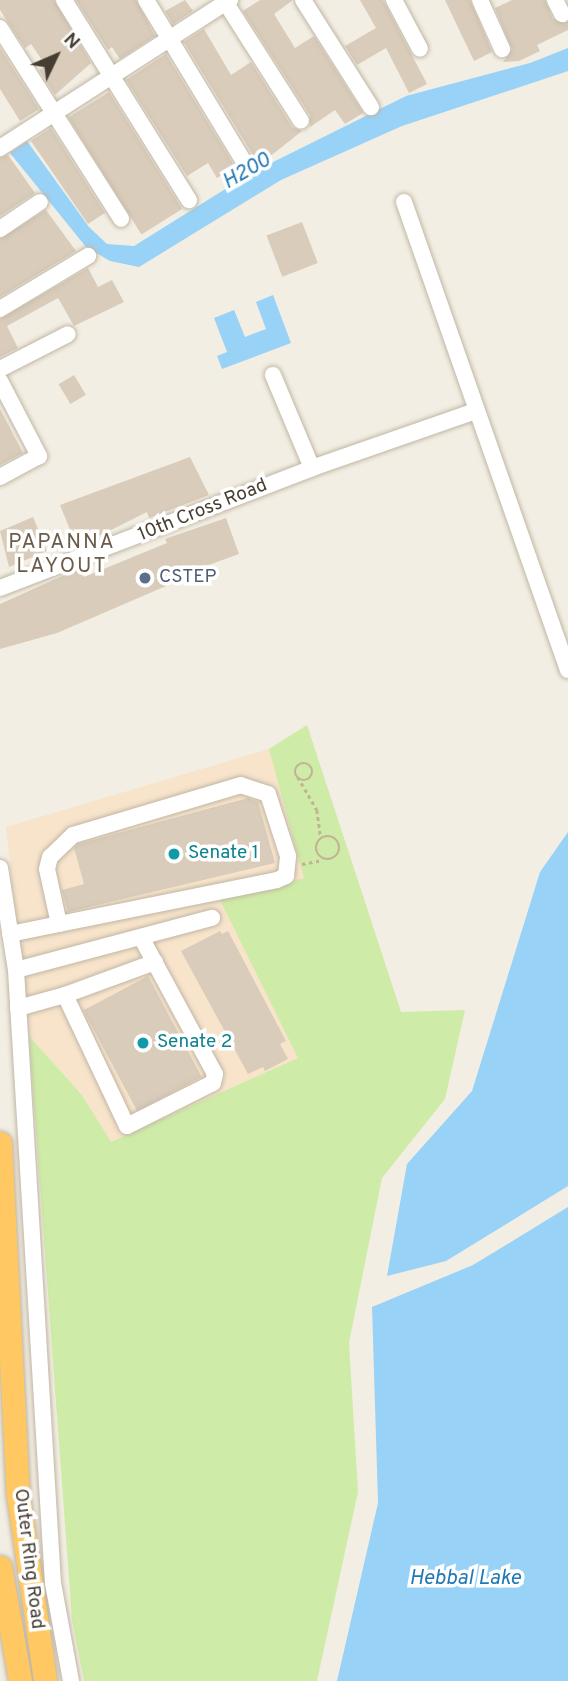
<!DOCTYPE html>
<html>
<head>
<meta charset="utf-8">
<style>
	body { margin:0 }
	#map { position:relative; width:568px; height:1681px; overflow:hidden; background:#f3eee3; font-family:Overpass,sans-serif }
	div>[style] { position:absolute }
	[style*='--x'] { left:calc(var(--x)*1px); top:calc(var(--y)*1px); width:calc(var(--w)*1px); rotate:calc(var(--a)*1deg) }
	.commercial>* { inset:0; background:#f8e4cb }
	.green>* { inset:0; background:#ceeca7 }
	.water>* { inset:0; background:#98d2f7 }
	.building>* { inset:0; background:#d9ccba; transform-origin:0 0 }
	.path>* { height:2.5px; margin-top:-1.25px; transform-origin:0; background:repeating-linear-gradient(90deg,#c3b294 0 3.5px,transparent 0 7px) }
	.path>.ring { margin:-1.25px; padding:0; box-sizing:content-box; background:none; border:2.5px solid #c3b294; border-radius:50% }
	.roads { filter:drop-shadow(0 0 2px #c0b6a5) drop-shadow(0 0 2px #c0b6a5) }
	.minor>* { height:16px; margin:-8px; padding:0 8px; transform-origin:8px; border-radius:8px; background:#fff }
	.highway>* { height:23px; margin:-11.5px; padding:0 11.5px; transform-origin:11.5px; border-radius:11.5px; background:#ffc862 }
	.dots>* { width:19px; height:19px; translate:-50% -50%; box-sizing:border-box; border:4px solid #fff; border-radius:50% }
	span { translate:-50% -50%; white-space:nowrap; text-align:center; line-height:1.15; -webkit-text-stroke:7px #fff; paint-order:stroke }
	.street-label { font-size:19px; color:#463e33 }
	.service-label { font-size:19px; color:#4e5e75 }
	.left { translate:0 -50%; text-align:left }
	.culture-label { font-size:19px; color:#0d838f }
	.water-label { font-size:21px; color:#2178b3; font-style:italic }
	.neighbourhood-label { font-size:21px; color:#6a5c49; letter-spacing:2px }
	.north { position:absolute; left:21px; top:21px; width:70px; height:70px; -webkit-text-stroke:5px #fff; paint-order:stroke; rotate:46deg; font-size:19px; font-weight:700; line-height:28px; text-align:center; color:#463e33 }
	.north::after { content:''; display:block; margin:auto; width:24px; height:32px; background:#463e33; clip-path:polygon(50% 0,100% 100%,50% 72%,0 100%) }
</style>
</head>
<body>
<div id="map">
	<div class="commercial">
		<i style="clip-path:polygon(307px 725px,401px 1012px,111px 1143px,82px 1095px,29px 1036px,6px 827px,269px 749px)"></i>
	</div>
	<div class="green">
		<i style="clip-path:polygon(307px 725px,401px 1012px,465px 1010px,445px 1099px,382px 1178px,349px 1343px,358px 1492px,317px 1681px,84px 1681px,72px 1620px,29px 1036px,82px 1095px,111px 1142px,298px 1058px,220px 900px,304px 878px,269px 749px)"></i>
	</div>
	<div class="water">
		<i style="clip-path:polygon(568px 48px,568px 71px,402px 126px,281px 180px,139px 267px,110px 261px,86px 247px,10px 153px,27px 141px,89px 227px,107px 244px,134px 246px,251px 173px,406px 96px,530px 63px)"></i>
		<i style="clip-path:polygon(273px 295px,291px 343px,222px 369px,217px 356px,227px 352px,214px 318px,234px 310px,245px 337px,266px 329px,256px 302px)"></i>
		<i style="clip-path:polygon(568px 832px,568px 1186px,446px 1261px,387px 1276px,407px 1164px,472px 1091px,540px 872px)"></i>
		<i style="clip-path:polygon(568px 1207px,568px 1681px,337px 1681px,378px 1503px,372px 1307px,473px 1265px)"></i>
	</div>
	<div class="building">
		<i style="clip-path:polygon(0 0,54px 0,91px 63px,55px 95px,39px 70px,46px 66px,31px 44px,25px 48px,0 10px)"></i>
		<i style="clip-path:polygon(76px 0,136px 0,155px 36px,120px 59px,112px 47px,108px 50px)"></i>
		<i style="clip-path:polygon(185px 0,193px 11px,173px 24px,165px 11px)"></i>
		<i style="clip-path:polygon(260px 0,293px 0,274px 14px,295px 48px,314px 36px,363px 113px,345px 124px,335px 110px,310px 127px,310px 115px,243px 11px)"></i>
		<i style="clip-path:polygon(360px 0,383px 0,427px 84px,409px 93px,386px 48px,357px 65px,345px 46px,376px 28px)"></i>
		<i style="clip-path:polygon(445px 0,470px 0,492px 52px,474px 61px)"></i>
		<i style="clip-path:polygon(512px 0,545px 0,553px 19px,568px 22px,568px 30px,537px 45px,540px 51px,519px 61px,503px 62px,512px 49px,495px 8px)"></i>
		<i style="clip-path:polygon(204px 29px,231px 75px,251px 62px,292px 127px,302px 131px,259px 165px,184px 42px)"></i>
		<i style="clip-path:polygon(0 48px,39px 109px,20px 121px,0 89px)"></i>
		<i style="clip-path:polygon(166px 54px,235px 167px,217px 178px,208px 163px,187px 176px,126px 80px)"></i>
		<i style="left:109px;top:92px;width:138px;height:48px;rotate:58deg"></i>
		<i style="clip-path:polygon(51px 128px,105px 213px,88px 224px,31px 141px)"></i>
		<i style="clip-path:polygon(8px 155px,35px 193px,0 216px,0 158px)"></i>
		<i style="clip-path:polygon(46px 210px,76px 251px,0 297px,0 239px)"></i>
		<i style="left:302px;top:222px;width:44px;height:38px;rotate:69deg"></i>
		<i style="clip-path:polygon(88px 268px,98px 287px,112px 280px,124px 302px,74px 326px,58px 298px,7px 326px,18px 348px,0 357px,0 319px)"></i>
		<i style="left:74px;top:375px;width:23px;height:18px;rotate:59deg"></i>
		<i style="clip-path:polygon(0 409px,23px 453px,0 465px)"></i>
		<i style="clip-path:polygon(190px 457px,209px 495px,149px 518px,147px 512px,77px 547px,60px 505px)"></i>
		<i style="clip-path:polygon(33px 517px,47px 551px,9px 567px,0 531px)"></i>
		<i style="clip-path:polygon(226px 518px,239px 554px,178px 576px,180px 580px,57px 633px,0 649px,0 604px,80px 568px,84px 577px,167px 543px,165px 539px)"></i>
		<i style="clip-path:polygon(248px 798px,258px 802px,275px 863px,68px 912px,62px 890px,84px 884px,74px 848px,78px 844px)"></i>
		<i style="clip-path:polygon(220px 931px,222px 934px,228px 931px,286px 1041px,280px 1044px,288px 1059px,265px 1071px,263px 1067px,248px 1074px,181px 951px)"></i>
		<i style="left:148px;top:976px;width:114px;height:73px;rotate:62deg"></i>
	</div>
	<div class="path">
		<i class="ring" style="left:295px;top:763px;width:15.5px;height:15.5px"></i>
		<i style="--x:298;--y:777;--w:38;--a:60"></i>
		<i style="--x:317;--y:810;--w:28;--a:82"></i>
		<i class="ring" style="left:316px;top:836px;width:21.5px;height:21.5px"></i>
		<i style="--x:302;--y:864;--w:21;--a:-11"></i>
	</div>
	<div class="roads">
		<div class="minor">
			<i style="--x:64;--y:0;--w:236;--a:58"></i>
			<i style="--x:146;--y:0;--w:195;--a:58.8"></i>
			<i style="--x:224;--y:0;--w:143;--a:57.5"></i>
			<i style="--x:303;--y:0;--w:127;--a:57.6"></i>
			<i style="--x:394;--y:0;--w:55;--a:62"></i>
			<i style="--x:480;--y:0;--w:54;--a:65.8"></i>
			<i style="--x:555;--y:0;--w:16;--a:63"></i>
			<i style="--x:0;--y:28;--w:226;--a:57.6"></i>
			<i style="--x:0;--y:148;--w:274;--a:-32.8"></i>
			<i style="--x:404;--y:202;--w:496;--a:70.7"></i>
			<i style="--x:0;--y:229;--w:48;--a:-34"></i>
			<i style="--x:0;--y:309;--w:103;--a:-31.1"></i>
			<i style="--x:0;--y:369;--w:76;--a:-27.2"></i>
			<i style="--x:0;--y:381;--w:85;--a:62.5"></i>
			<i style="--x:39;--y:456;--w:44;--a:151.7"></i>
			<i style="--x:312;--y:468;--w:174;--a:-19.2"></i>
			<i style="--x:0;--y:588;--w:334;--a:-21"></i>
			<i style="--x:312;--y:468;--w:101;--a:-112.8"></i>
			<i style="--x:0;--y:868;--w:103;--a:81.1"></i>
			<i style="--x:16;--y:970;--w:614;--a:86.55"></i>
			<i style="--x:53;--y:1583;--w:100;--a:79.6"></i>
			<i style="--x:10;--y:934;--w:50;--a:-11.5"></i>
			<i style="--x:59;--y:924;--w:222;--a:-11.4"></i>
			<i style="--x:277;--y:880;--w:10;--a:-24"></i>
			<i style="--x:286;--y:876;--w:20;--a:-84"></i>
			<i style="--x:288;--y:856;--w:65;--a:-107.9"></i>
			<i style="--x:268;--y:794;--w:28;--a:-162"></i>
			<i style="--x:241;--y:785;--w:175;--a:163.4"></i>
			<i style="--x:73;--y:835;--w:32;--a:136"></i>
			<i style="--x:50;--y:857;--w:12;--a:104"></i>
			<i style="--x:47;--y:869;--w:56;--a:77.7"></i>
			<i style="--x:16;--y:970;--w:203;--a:-14.9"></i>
			<i style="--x:65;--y:995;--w:96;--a:-20.1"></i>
			<i style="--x:18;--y:1008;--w:49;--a:-15.5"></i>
			<i style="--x:65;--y:995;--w:145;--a:64.7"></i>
			<i style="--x:127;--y:1126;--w:96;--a:-26.6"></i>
			<i style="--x:213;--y:1083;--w:9;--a:-77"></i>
			<i style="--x:215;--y:1074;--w:156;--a:-118.4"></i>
		</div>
		<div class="highway">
			<i style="--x:0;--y:1143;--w:352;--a:87.1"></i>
			<i style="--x:18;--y:1495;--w:188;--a:81.7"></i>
			<i style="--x:0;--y:1567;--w:116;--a:80"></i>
		</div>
	</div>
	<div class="dots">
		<i style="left:145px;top:578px;background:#5c6f8a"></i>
		<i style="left:174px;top:854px;background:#0f9aa8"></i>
		<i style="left:143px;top:1043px;background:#0f9aa8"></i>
	</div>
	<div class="street-label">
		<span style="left:203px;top:511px;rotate:-22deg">10th Cross Road</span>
		<span style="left:28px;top:1559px;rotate:83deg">Outer Ring Road</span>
	</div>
	<div class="service-label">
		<span class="left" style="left:159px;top:578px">CSTEP</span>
	</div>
	<div class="culture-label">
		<span class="left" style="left:188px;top:854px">Senate 1</span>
		<span class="left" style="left:157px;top:1043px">Senate 2</span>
	</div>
	<div class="water-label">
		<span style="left:247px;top:172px;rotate:-30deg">H200</span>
		<span style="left:465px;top:1579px">Hebbal Lake</span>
	</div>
	<div class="neighbourhood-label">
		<span style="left:62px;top:555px">PAPANNA<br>LAYOUT</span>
	</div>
	<div class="north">N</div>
</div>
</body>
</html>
